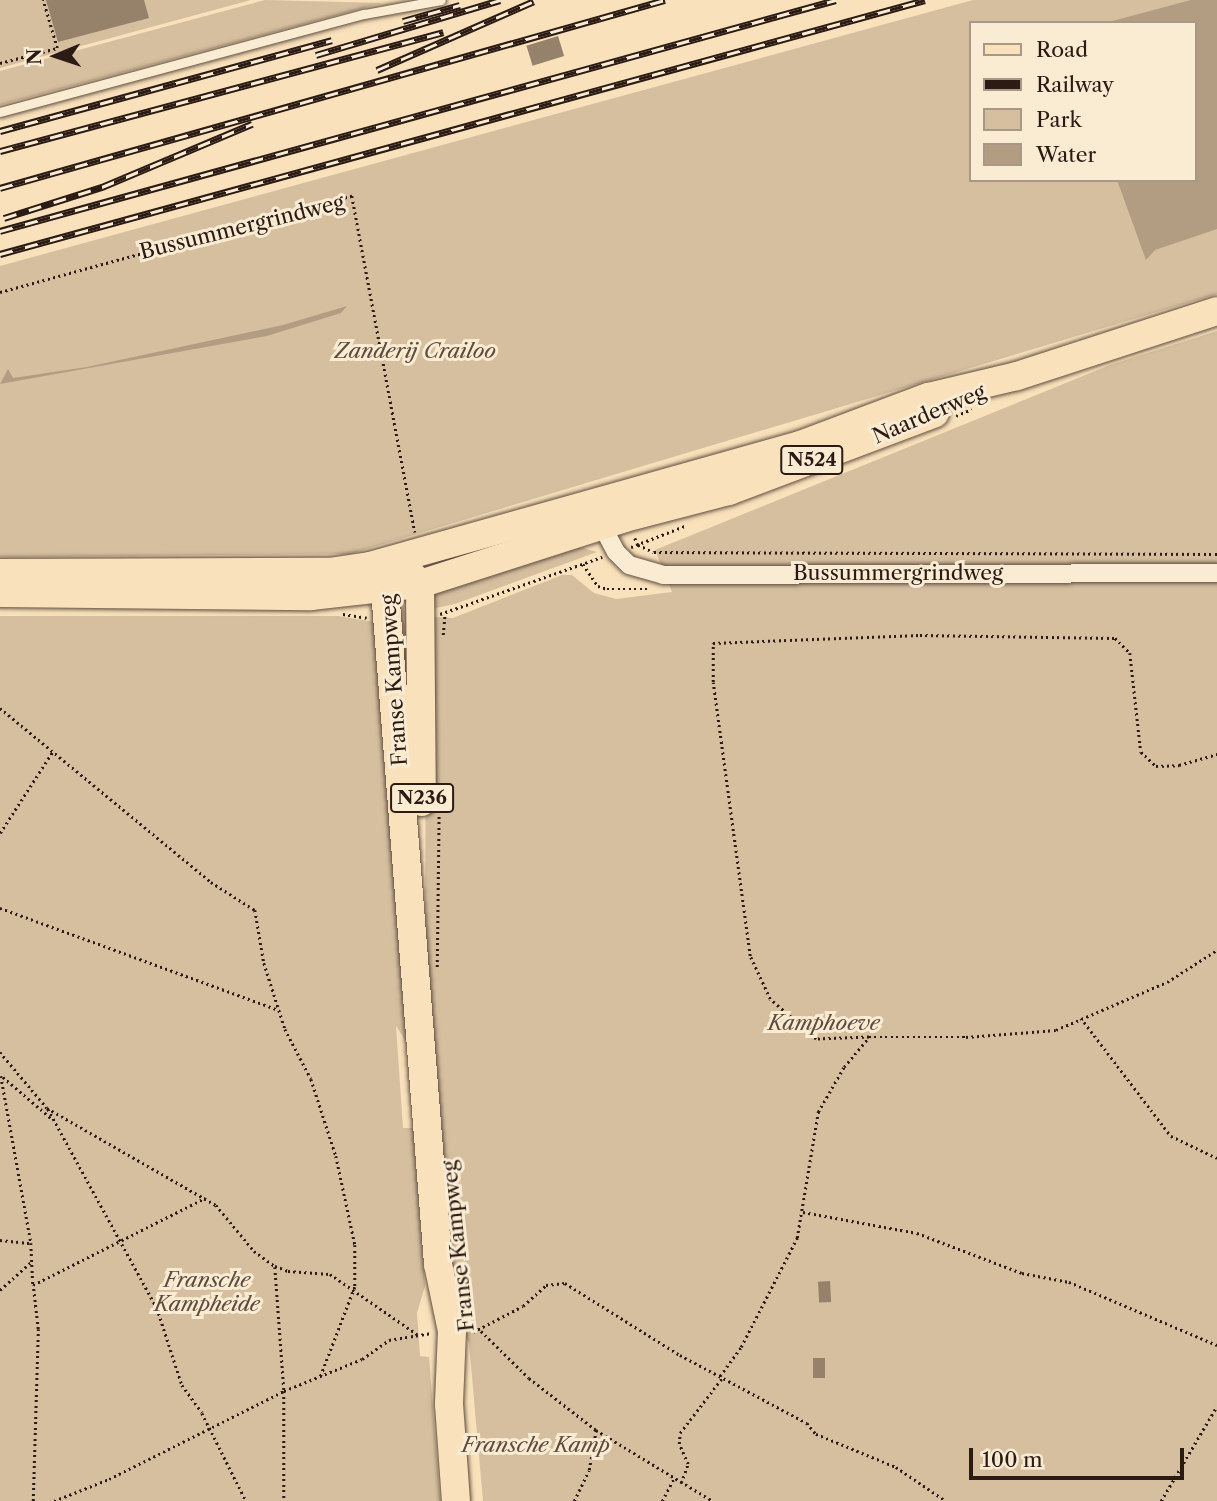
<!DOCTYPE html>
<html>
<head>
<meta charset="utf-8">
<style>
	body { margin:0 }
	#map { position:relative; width:1217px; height:1501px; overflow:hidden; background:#f8e1bb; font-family:"Libre Caslon Text",serif }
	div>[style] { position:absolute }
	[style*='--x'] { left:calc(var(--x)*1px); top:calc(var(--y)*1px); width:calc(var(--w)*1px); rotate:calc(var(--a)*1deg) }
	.green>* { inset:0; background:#d5bf9f }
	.water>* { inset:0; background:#b39d82 }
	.building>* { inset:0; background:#96816b; transform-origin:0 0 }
	.path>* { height:2.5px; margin-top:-1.25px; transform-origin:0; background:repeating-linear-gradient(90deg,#2c1a14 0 2px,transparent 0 5.5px) }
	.roads { filter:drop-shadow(0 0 2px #5f4c3e) drop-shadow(0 0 2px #5f4c3e) }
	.lane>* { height:9px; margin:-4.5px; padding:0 4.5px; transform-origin:4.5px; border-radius:4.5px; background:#faecd3 }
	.street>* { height:18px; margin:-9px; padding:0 9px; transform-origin:9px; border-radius:9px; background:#faecd3 }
	.primary>* { height:28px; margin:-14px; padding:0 14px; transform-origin:14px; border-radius:14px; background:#f8e1bb }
	.rail>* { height:7px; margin-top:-3.5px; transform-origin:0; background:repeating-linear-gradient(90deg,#faecd3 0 13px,#2c1a14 0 26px); box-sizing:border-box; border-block:2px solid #2c1a14 }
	span { translate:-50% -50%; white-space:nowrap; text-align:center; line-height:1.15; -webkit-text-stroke:6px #faecd3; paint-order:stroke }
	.shield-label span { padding:2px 5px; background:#faecd3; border:2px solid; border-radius:5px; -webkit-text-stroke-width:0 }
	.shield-label { font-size:19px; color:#2c1a14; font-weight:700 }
	.street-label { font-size:21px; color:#2c1a14 }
	.park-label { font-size:21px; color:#5f4c3e; font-style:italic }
	.legend { position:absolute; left:969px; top:21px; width:228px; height:161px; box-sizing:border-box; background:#faecd3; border:2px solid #a89887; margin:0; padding:9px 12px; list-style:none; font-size:21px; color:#2c1a14 }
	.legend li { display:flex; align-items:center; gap:14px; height:35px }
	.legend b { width:35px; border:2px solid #a89887 }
	.north { position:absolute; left:21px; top:21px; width:70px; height:70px; -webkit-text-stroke:5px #faecd3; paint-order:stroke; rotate:268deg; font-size:19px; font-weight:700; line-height:28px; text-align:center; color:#2c1a14 }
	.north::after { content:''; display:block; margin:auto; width:24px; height:32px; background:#2c1a14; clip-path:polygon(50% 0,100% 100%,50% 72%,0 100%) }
	.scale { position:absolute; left:969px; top:1448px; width:215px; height:32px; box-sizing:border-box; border:4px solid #2c1a14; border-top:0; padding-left:9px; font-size:21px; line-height:24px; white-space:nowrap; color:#2c1a14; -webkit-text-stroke:5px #faecd3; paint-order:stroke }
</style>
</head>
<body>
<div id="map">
	<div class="green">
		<i style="clip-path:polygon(0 0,251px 0,0 68px)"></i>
		<i style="clip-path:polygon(265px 0,382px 3px,0 105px,0 71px)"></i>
		<i style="clip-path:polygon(evenodd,973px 0,1217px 0,1217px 294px,350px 554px,0 557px,0 266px,973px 0,970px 23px,1194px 23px,1194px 180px,970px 180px,970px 23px)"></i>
		<i style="clip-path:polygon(1217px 331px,1217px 1501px,483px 1501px,469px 1343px,459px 1322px,449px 1255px,425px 971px,426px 680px,433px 617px,453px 618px,562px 575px,572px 575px,594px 593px,616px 599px,672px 592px,655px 550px,1110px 365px)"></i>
		<i style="clip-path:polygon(579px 547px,597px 552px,455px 604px,426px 610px,436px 589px)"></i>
		<i style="clip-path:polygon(0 616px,338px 616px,375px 622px,409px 1046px,396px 1026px,403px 1128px,413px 1128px,425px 1286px,417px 1313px,420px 1356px,429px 1357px,440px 1501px,0 1501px)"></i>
	</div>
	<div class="water">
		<i style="clip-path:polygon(1191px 0,1217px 0,1217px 229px,1155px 250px,1146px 260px,1117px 180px,1194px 180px,1194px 23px,1105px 23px)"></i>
		<i style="clip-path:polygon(347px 306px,341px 313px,267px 336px,0 384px,8px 369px,13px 378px,87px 367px,283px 325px)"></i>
	</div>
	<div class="building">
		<i style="clip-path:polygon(46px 0,144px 0,149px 18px,58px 42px)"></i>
		<i style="left:558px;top:36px;width:21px;height:33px;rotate:73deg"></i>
		<i style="left:830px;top:1281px;width:21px;height:12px;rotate:87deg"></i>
		<i style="left:813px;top:1358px;width:12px;height:20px"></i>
	</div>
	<div class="path">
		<i style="--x:0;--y:63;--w:59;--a:-14.7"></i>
		<i style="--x:57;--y:48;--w:50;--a:-106.3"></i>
		<i style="--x:0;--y:292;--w:365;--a:-15.3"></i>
		<i style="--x:352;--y:196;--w:342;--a:79.4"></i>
		<i style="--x:956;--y:416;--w:17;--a:-24"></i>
		<i style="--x:635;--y:538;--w:8;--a:67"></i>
		<i style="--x:638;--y:545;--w:17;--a:24"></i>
		<i style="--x:654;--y:552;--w:563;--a:0.2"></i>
		<i style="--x:631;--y:547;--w:60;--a:-21.4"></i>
		<i style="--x:583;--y:564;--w:27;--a:56"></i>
		<i style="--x:598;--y:586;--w:9;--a:18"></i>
		<i style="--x:607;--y:589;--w:44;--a:0"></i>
		<i style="--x:343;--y:614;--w:24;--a:9"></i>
		<i style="--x:440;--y:614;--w:172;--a:-19.4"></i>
		<i style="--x:443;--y:635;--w:21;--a:-85"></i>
		<i style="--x:0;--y:708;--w:273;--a:39.5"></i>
		<i style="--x:211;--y:882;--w:52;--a:32.5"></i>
		<i style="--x:255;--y:910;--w:54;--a:80.4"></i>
		<i style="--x:264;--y:963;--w:69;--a:72.3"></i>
		<i style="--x:285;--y:1029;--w:56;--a:62.5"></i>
		<i style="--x:311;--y:1079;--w:81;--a:72"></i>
		<i style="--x:336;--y:1156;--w:91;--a:77.9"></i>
		<i style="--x:355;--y:1245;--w:42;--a:90"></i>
		<i style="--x:355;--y:1287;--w:97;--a:111"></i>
		<i style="--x:0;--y:833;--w:98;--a:-57.1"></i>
		<i style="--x:0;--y:908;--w:297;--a:20.1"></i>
		<i style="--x:437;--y:967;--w:154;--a:-89.3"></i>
		<i style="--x:1081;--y:1018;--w:148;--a:52.7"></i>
		<i style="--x:1171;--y:1136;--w:51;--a:25.6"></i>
		<i style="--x:869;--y:1037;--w:53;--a:177.8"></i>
		<i style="--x:816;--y:1039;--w:61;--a:-139"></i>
		<i style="--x:770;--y:999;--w:47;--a:-114.9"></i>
		<i style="--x:750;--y:956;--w:276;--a:-97.7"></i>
		<i style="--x:713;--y:682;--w:39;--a:-90"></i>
		<i style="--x:713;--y:643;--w:207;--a:-2.2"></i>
		<i style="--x:920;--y:635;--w:195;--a:0.9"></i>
		<i style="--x:1115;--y:638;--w:21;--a:45"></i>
		<i style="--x:1130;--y:653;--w:100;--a:83.7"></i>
		<i style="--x:1141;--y:752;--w:21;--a:43"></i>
		<i style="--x:1156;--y:766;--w:23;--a:-2"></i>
		<i style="--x:1179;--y:765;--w:40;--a:-16"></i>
		<i style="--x:0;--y:1052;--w:73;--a:50"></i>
		<i style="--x:47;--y:1108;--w:195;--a:29.9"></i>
		<i style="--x:216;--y:1205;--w:60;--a:50.4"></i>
		<i style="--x:254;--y:1251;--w:26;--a:36"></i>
		<i style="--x:275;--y:1266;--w:14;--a:21"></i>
		<i style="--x:288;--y:1271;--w:42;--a:4.1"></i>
		<i style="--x:330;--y:1274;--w:106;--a:34.6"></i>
		<i style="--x:1;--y:1076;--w:170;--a:79.8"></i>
		<i style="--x:31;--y:1243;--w:42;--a:87.3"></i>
		<i style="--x:3;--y:1077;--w:66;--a:40.7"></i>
		<i style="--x:48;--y:1109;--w:227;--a:61.3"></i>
		<i style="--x:157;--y:1308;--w:81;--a:72"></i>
		<i style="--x:182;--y:1385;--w:34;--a:54"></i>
		<i style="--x:202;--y:1413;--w:98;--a:63.4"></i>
		<i style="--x:803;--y:1212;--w:116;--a:10.4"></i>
		<i style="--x:917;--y:1233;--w:112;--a:20.9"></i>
		<i style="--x:1022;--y:1273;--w:48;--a:10.8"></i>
		<i style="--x:1069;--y:1282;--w:161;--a:23.1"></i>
		<i style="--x:0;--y:1240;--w:31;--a:6"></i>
		<i style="--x:275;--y:1267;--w:124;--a:85.8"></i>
		<i style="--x:284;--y:1391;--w:110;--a:90"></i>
		<i style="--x:0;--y:1290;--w:42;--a:-42.1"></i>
		<i style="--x:481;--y:1331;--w:67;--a:44.4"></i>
		<i style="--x:529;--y:1378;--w:85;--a:37.8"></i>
		<i style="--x:596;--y:1430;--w:137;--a:31.3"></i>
		<i style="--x:473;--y:1332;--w:56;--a:-27.5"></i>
		<i style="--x:523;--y:1306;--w:31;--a:-42"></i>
		<i style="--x:546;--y:1285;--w:19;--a:-6"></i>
		<i style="--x:565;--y:1283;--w:136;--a:32.1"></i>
		<i style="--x:680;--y:1355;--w:144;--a:28.2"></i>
		<i style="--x:807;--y:1423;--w:14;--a:51"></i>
		<i style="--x:816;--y:1434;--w:87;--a:22.4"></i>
		<i style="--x:896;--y:1467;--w:60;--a:34.2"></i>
		<i style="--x:720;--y:1376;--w:36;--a:-54"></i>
		<i style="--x:741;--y:1347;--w:123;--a:-62.8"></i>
		<i style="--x:797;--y:1238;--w:128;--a:-80.5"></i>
		<i style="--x:818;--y:1112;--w:52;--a:-60"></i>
		<i style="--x:844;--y:1067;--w:39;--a:-50"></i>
		<i style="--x:869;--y:1037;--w:97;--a:0"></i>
		<i style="--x:966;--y:1037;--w:90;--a:-4.4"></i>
		<i style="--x:1056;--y:1030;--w:121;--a:-23.4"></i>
		<i style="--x:1167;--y:982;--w:59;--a:-32.6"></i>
		<i style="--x:681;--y:1483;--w:20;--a:-70"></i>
		<i style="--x:688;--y:1464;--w:22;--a:-114"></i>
		<i style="--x:679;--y:1444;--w:11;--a:-85"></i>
		<i style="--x:680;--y:1433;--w:69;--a:-52.6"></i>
		<i style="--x:33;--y:1501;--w:172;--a:-88.3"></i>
		<i style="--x:38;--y:1329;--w:44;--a:-96.5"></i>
		<i style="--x:33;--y:1285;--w:193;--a:-26.8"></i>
		<i style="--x:54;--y:1501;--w:59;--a:-21.8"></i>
		<i style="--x:109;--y:1479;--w:196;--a:-26.7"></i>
		<i style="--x:284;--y:1391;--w:84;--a:-22.3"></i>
		<i style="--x:362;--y:1359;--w:33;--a:-35"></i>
		<i style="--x:389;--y:1340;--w:43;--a:-9.5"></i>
		<i style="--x:574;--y:1501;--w:34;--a:-64"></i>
		<i style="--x:589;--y:1470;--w:41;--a:-80.1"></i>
		<i style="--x:662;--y:1501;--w:26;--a:-62"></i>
		<i style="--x:1161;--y:1501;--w:110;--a:-59.5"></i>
	</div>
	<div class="roads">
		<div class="lane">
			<i style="--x:0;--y:112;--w:377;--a:-15.1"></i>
			<i style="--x:364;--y:14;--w:78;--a:-10.3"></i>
		</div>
		<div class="street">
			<i style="--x:599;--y:520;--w:36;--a:62"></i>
			<i style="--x:616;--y:552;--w:18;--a:45"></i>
			<i style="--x:629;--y:565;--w:35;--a:16"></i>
			<i style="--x:663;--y:575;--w:554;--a:-0.21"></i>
		</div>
		<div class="primary">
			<i style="--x:408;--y:571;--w:18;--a:47"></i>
			<i style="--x:420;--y:584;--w:218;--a:89.5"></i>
			<i style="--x:0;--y:573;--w:329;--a:-0.2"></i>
			<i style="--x:329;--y:572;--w:41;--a:-8.3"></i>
			<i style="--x:370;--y:566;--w:447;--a:-15.7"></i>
			<i style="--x:800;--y:445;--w:137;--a:-20.6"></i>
			<i style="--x:928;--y:397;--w:91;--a:-13.3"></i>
			<i style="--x:1017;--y:376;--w:210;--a:-18"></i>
			<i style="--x:390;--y:575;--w:16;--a:108"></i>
			<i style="--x:385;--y:590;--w:676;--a:85.5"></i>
			<i style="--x:438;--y:1264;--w:68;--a:78.2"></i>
			<i style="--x:452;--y:1331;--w:73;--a:92.4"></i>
			<i style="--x:449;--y:1404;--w:97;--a:85.9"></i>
			<i style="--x:0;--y:593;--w:311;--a:0.6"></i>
			<i style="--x:311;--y:596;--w:110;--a:-6.3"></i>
			<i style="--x:420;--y:584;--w:215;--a:-17.8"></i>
			<i style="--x:625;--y:518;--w:107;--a:-14.6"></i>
			<i style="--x:729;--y:491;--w:220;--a:-20.7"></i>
		</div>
	</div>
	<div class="rail">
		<i style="--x:403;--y:21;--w:59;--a:-15.7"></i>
		<i style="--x:316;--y:55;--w:192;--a:-16.6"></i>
		<i style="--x:377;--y:70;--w:171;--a:-23.7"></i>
		<i style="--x:0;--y:131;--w:344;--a:-15.3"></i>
		<i style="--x:0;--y:151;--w:459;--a:-15"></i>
		<i style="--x:0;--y:188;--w:691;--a:-15.79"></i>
		<i style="--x:4;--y:218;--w:103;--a:-17.6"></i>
		<i style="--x:102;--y:187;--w:163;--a:-22.8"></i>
		<i style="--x:0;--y:231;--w:867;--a:-15.45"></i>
		<i style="--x:0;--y:254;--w:959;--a:-15.35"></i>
	</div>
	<div class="shield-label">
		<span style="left:812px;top:460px">N524</span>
		<span style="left:422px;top:798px">N236</span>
	</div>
	<div class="street-label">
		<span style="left:242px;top:227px;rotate:-14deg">Bussummergrindweg</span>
		<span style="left:929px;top:414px;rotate:-23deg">Naarderweg</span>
		<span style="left:898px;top:573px">Bussummergrindweg</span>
		<span style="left:394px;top:680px;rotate:-94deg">Franse Kampweg</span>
		<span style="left:458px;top:1246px;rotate:-96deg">Franse Kampweg</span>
	</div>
	<div class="park-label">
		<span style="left:415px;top:351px">Zanderij Crailoo</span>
		<span style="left:824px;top:1023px">Kamphoeve</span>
		<span style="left:207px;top:1292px">Fransche<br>Kampheide</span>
		<span style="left:536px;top:1445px">Fransche Kamp</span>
	</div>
	<ul class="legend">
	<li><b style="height:9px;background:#f8e1bb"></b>Road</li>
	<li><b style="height:9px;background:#2c1a14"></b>Railway</li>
	<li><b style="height:19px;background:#d5bf9f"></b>Park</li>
	<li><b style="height:19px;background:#b39d82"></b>Water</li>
	</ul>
	<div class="north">N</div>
	<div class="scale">100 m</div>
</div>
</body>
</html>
